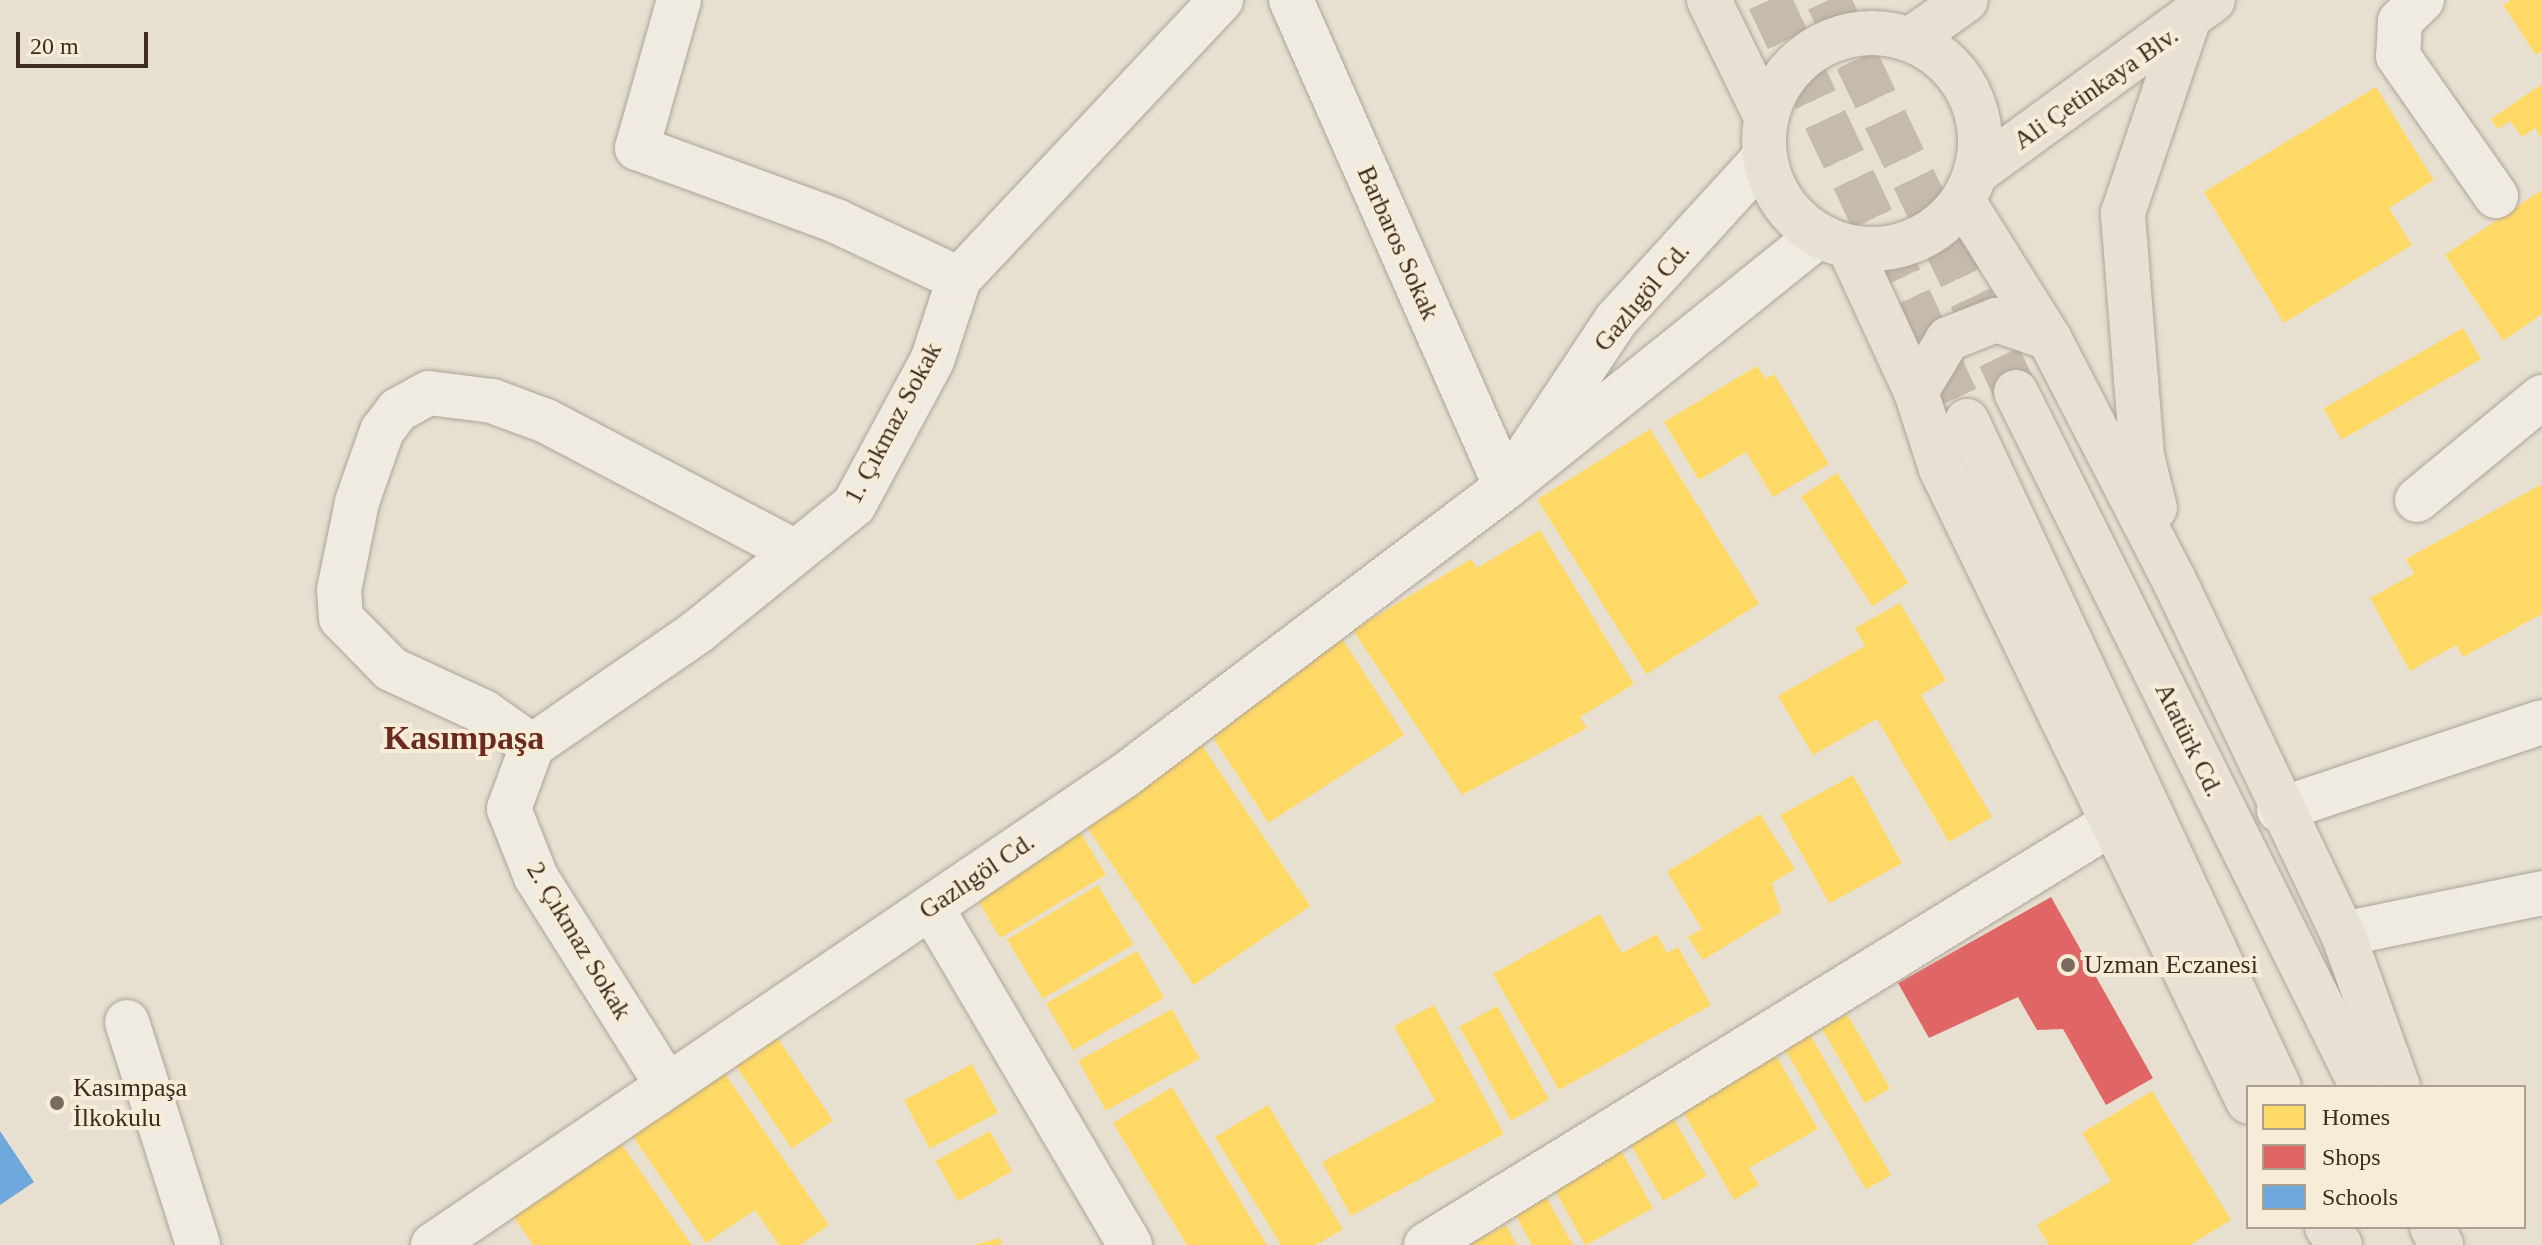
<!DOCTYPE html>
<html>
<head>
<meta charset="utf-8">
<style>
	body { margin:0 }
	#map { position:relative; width:2542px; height:1245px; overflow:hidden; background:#e7dfd0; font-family:"Times New Roman",serif }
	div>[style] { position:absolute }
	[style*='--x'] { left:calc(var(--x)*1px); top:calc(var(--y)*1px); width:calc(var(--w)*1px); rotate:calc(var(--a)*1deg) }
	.homes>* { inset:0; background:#ffd966; transform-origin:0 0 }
	.shops>* { inset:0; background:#e06666 }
	.schools>* { inset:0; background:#6fa8dc }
	.major-tunnel>* { height:44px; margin-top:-22px; transform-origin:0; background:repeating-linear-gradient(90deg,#c5bbad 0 44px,transparent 0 66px) }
	.roads { filter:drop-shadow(0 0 2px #ada498) drop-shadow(0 0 2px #ada498) }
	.minor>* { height:44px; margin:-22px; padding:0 22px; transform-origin:22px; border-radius:22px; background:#efeae2 }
	.major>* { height:44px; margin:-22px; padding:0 22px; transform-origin:22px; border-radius:22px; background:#e7e0d3 }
	.major>.ring { margin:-22px; padding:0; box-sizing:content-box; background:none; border:44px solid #e7e0d3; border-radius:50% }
	.dots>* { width:22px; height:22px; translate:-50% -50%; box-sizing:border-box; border:4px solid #f7ecd7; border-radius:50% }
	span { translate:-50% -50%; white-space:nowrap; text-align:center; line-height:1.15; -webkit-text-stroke:8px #f7ecd7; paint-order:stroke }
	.street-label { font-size:26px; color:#3d2c1f }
	.poi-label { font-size:26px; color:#3d2c1f }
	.left { translate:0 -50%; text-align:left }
	.district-label { font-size:34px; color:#6b2a1d; font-weight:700 }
	.legend { position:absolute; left:2246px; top:1085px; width:280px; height:144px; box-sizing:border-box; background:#f7ecd7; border:2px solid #ad9f8d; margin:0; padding:10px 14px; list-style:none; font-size:24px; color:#3d2c1f }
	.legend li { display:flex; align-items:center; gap:16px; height:40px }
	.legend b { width:40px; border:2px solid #ad9f8d }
	.scale { position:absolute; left:16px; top:32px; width:132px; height:36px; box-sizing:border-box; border:4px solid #3d2c1f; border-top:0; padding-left:10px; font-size:24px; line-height:28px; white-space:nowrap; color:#3d2c1f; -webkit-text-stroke:6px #f7ecd7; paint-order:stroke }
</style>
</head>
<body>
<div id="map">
	<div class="homes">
		<i style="clip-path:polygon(2511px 0,2542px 0,2542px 51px,2536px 55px,2503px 5px)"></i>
		<i style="clip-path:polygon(2542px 84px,2542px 138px,2535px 128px,2522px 137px,2510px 121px,2498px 129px,2491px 119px)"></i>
		<i style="clip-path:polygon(2376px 87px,2434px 180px,2389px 208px,2412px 245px,2284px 323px,2204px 192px)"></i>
		<i style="clip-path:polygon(2542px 190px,2542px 314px,2503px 341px,2445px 255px)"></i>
		<i style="left:2463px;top:328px;width:36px;height:161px;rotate:60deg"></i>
		<i style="clip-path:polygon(1757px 366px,1765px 379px,1774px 374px,1829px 464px,1773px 497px,1746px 452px,1699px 480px,1664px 422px)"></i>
		<i style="left:1650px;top:429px;width:206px;height:133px;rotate:58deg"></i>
		<i style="left:1837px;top:473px;width:131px;height:43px;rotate:57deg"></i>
		<i style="clip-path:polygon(2542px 484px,2542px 614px,2463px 657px,2456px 645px,2410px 671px,2370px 598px,2414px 574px,2406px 559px)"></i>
		<i style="clip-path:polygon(1540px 530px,1634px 684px,1580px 717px,1587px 728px,1462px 795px,1353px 630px,1471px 559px,1477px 568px)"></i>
		<i style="clip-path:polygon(1900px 603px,1946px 680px,1921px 695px,1992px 817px,1949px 842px,1877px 719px,1813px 755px,1778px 696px,1865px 646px,1855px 628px)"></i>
		<i style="left:1339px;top:634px;width:120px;height:162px;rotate:57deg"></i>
		<i style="left:1197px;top:738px;width:203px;height:141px;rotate:56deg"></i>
		<i style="left:1853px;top:775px;width:101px;height:83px;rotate:61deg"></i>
		<i style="clip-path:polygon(1760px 814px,1795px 869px,1772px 883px,1781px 912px,1703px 960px,1688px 937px,1702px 929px,1667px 872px)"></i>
		<i style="left:1076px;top:825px;width:58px;height:123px;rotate:59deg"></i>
		<i style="left:1098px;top:885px;width:69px;height:106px;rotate:59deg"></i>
		<i style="clip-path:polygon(1600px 914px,1622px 953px,1657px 934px,1667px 953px,1678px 947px,1711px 1005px,1559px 1090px,1493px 974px)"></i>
		<i style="left:1137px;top:951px;width:54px;height:105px;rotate:60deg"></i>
		<i style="clip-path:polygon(1434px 1005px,1504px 1134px,1351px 1216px,1322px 1162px,1435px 1101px,1394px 1026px)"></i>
		<i style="left:1497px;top:1006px;width:107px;height:43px;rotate:61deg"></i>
		<i style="left:1172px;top:1009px;width:57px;height:107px;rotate:61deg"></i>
		<i style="left:1847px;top:1014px;width:86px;height:29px;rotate:60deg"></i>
		<i style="left:766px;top:1021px;width:120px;height:50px;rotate:56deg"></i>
		<i style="left:1809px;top:1033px;width:164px;height:29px;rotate:60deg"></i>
		<i style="clip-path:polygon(1775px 1054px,1818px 1129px,1749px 1168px,1759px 1185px,1734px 1200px,1681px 1108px)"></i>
		<i style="clip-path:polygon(714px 1058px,829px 1225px,800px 1245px,779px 1245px,755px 1210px,706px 1243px,622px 1121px)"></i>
		<i style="left:972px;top:1064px;width:55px;height:77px;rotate:62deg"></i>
		<i style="clip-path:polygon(1172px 1087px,1267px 1245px,1187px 1245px,1113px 1123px)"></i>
		<i style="clip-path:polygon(2152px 1091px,2231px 1220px,2190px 1245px,2049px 1245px,2037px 1225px,2111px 1181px,2082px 1133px)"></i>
		<i style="clip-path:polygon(1268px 1105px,1343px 1229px,1316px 1245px,1281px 1245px,1215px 1137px)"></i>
		<i style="left:1672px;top:1116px;width:69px;height:50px;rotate:60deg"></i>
		<i style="clip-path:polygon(611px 1129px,692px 1245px,533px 1245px,504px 1202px)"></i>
		<i style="left:990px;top:1131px;width:46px;height:62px;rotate:61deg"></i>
		<i style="left:1618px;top:1145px;width:72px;height:77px;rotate:61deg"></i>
		<i style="clip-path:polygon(1541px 1188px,1573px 1245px,1532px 1245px,1510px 1205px)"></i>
		<i style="clip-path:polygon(1506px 1225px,1517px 1245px,1468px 1245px)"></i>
		<i style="clip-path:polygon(1000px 1238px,1002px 1245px,977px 1245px,977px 1244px)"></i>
	</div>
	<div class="shops">
		<i style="clip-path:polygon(2051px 897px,2153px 1078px,2106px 1105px,2063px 1029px,2037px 1030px,2018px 997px,1929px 1038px,1898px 983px)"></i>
	</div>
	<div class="schools">
		<i style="clip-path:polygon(0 1131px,34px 1182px,0 1205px)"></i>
	</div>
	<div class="major-tunnel">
		<i style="--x:1769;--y:0;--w:465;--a:64.8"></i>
		<i style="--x:1828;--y:0;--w:435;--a:64.4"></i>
	</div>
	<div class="roads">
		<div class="minor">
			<i style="--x:679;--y:0;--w:154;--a:105.8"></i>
			<i style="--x:637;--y:148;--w:212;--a:20.1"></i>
			<i style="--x:836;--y:221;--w:136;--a:25.2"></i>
			<i style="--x:1291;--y:0;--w:532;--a:66.18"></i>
			<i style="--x:2422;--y:0;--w:30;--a:136"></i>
			<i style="--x:2400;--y:21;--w:35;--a:93"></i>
			<i style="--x:2398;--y:56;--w:171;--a:55"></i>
			<i style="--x:1529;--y:451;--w:157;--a:-56.4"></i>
			<i style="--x:1616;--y:320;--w:219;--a:-47.6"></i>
			<i style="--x:2417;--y:500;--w:162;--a:-39.5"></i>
			<i style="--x:532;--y:746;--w:201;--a:-34.6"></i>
			<i style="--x:697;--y:632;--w:202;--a:-39"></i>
			<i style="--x:854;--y:505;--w:164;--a:-61.6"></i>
			<i style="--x:932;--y:361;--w:86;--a:-71.8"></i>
			<i style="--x:959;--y:279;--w:383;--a:-46.8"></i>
			<i style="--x:532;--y:746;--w:59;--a:-144.7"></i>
			<i style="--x:484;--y:712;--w:102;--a:-155.2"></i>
			<i style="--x:391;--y:669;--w:71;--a:-134.4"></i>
			<i style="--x:341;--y:618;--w:28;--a:-94"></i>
			<i style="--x:339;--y:590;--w:90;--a:-78.4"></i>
			<i style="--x:357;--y:502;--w:75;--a:-70.6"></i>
			<i style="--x:382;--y:431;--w:26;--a:-53"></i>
			<i style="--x:398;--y:410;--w:35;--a:-29"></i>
			<i style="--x:429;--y:393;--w:64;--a:7.2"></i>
			<i style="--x:492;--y:401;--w:58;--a:20.3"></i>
			<i style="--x:546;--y:421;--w:282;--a:27.7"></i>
			<i style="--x:532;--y:746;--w:67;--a:110.1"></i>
			<i style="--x:509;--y:809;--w:73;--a:68.3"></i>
			<i style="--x:536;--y:877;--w:246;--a:57.8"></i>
			<i style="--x:2279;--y:810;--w:277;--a:-18.5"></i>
			<i style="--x:931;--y:907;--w:392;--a:59.5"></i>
			<i style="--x:2343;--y:934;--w:203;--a:-11.6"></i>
			<i style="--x:127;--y:1022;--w:234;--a:72.3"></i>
			<i style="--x:433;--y:1245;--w:835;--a:-34.17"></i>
			<i style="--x:1124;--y:776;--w:479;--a:-37.1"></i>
			<i style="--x:1506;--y:487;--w:400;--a:-38.8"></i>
			<i style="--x:1426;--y:1245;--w:802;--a:-31.59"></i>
		</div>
		<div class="major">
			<i style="--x:1709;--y:0;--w:130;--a:64"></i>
			<i class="ring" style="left:1764px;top:33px;width:172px;height:172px"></i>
			<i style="--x:1911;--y:39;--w:67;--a:-35.3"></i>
			<i style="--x:1977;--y:172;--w:292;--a:-36.1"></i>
			<i style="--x:1963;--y:201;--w:162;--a:57.9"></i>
			<i style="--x:2049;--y:338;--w:272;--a:62.7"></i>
			<i style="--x:2174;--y:580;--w:392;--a:64.5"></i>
			<i style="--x:2343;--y:934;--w:163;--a:70.2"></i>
			<i style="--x:1849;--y:247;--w:160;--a:65.2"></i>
			<i style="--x:1916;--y:392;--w:81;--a:72"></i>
			<i style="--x:1941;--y:469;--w:703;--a:64.09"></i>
			<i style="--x:1916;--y:392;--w:62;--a:-58.9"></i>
			<i style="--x:1948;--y:339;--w:52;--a:-21.6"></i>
			<i style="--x:1996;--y:320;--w:56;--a:18.8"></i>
			<i style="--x:2016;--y:392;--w:776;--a:63.53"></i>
			<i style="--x:1967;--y:421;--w:735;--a:64.9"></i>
			<i style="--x:2155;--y:508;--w:54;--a:-104"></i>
			<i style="--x:2142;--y:456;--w:244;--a:-94.5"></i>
			<i style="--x:2123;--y:213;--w:200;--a:-71.3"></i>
			<i style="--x:2327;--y:1227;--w:22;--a:54"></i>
			<i style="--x:2432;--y:1227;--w:20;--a:63"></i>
		</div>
	</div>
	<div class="dots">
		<i style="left:2068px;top:965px;background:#786b5d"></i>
		<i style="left:57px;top:1103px;background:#786b5d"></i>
	</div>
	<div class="street-label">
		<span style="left:2096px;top:88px;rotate:-35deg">Ali Çetinkaya Blv.</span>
		<span style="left:1398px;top:243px;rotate:66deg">Barbaros Sokak</span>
		<span style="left:1642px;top:297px;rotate:-50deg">Gazlıgöl Cd.</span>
		<span style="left:893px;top:423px;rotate:-62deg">1. Çıkmaz Sokak</span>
		<span style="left:2189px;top:740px;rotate:64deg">Atatürk Cd.</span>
		<span style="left:977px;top:876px;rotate:-34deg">Gazlıgöl Cd.</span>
		<span style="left:579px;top:941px;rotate:59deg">2. Çıkmaz Sokak</span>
	</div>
	<div class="poi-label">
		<span class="left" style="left:2084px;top:965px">Uzman Eczanesi</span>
		<span class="left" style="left:73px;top:1103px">Kasımpaşa<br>İlkokulu</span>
	</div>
	<div class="district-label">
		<span style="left:464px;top:738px">Kasımpaşa</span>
	</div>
	<ul class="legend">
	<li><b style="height:22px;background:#ffd966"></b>Homes</li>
	<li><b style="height:22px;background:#e06666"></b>Shops</li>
	<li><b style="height:22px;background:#6fa8dc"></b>Schools</li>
	</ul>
	<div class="scale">20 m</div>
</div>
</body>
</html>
